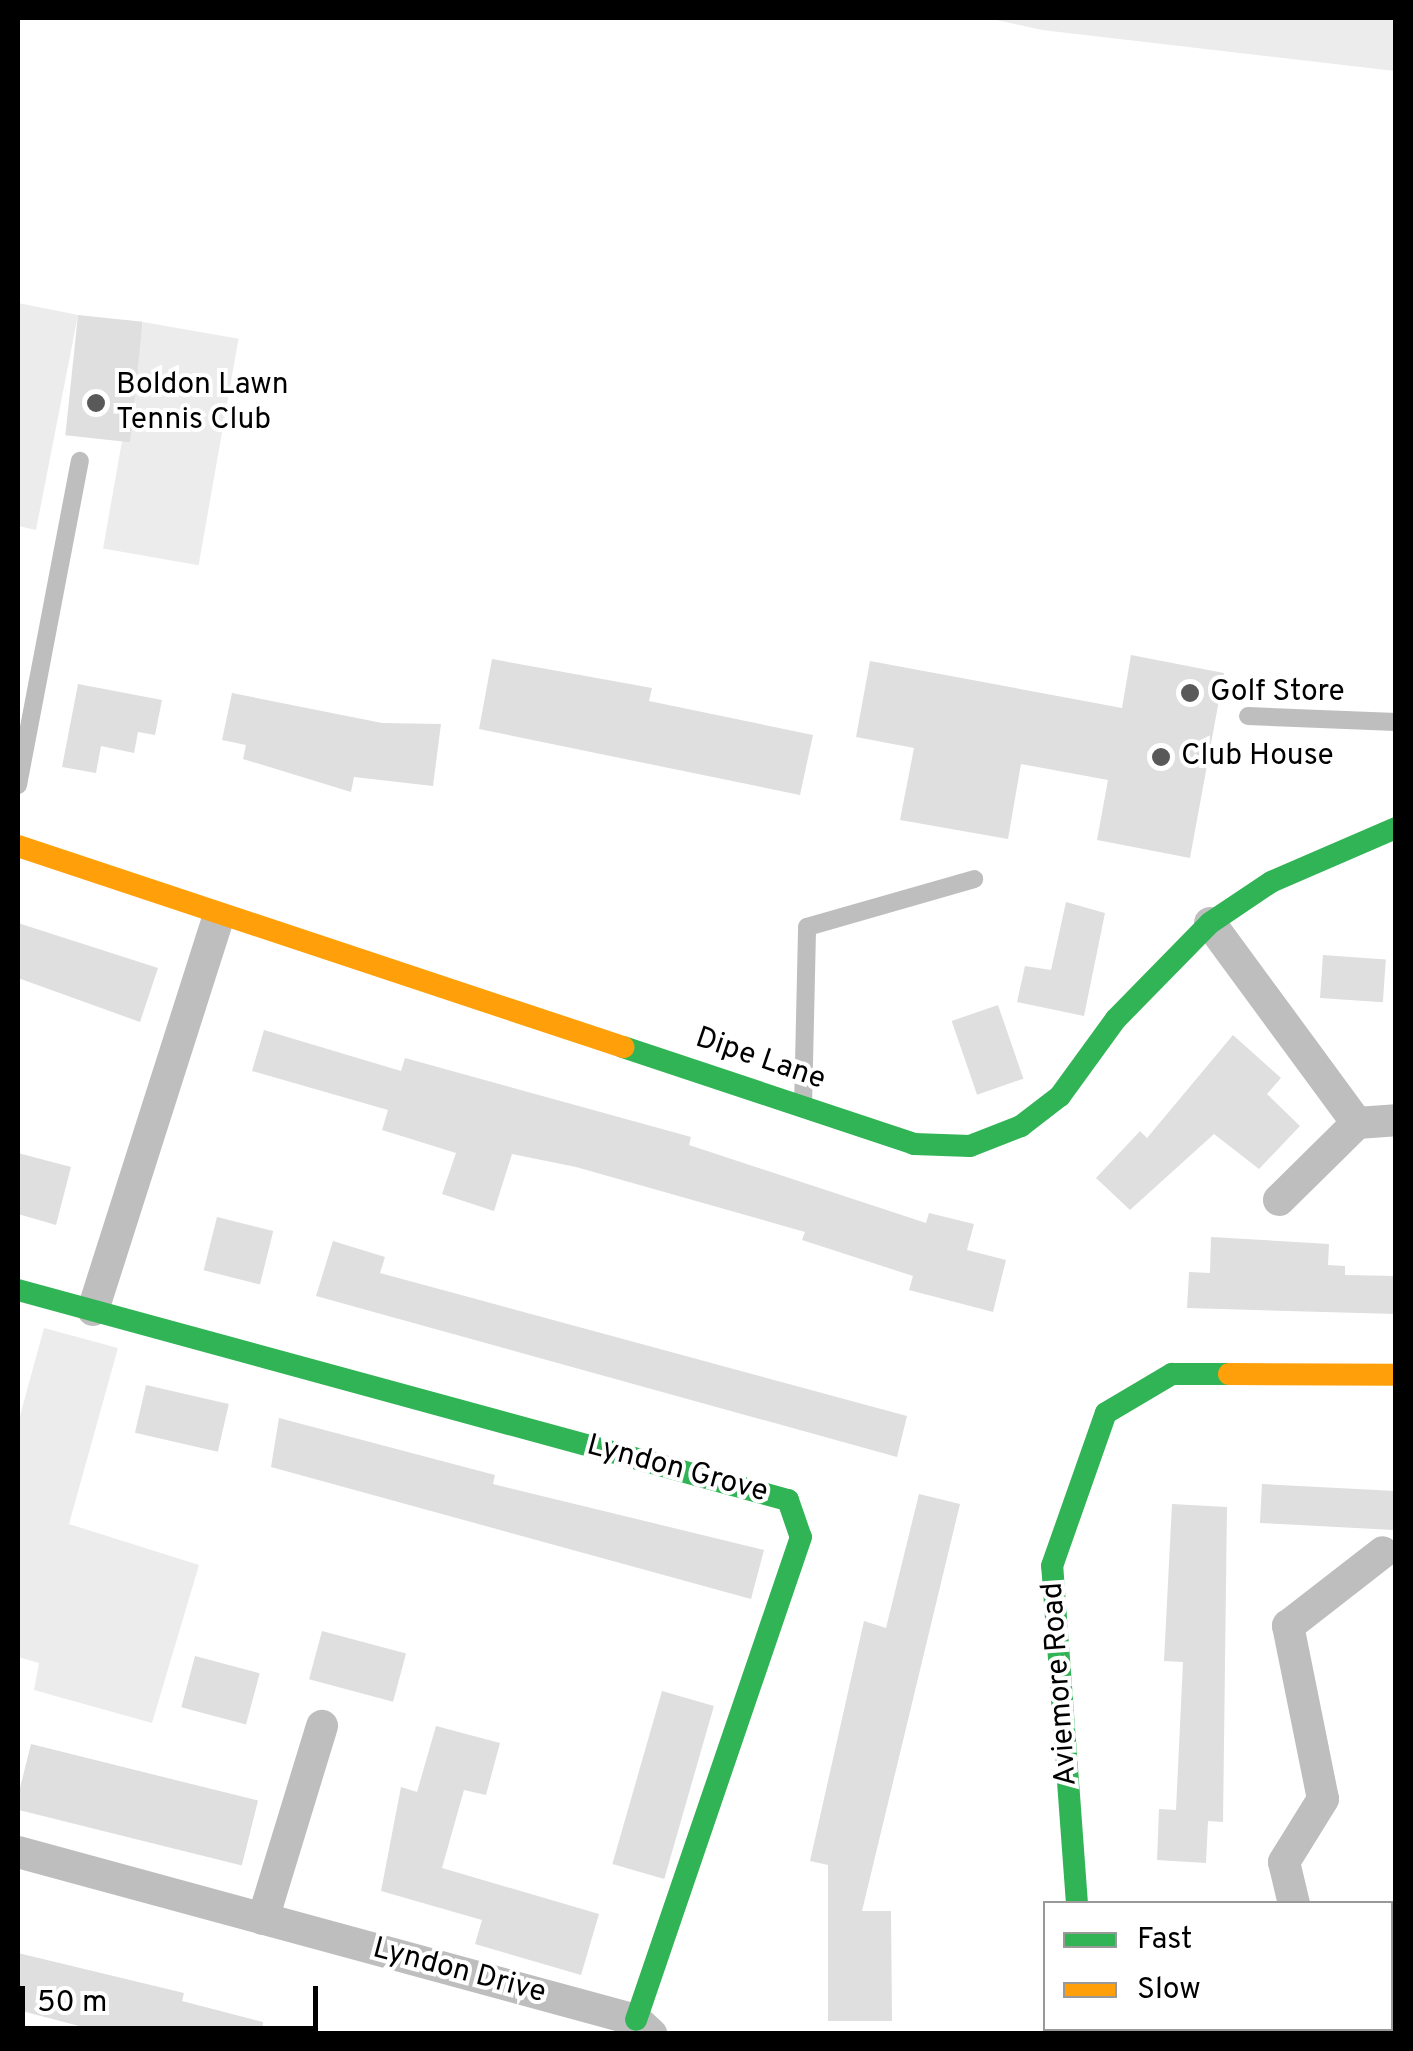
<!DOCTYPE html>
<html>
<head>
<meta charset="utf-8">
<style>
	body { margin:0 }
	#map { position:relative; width:1413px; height:2051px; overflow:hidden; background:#fff; font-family:Overpass,sans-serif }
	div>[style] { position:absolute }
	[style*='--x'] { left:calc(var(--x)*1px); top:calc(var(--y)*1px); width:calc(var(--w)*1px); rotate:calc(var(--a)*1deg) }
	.green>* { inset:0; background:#ececec; transform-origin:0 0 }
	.building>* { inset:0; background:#dfdfdf; transform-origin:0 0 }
	.lane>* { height:18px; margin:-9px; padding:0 9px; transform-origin:9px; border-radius:9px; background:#bebebe }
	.street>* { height:32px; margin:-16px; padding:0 16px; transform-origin:16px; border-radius:16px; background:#bebebe }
	.fast>* { height:22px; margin:-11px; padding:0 11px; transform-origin:11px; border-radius:11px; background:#30b455 }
	.slow>* { height:22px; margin:-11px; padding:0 11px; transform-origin:11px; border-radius:11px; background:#ff9f0a }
	.dots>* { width:28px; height:28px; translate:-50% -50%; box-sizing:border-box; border:5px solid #fff; border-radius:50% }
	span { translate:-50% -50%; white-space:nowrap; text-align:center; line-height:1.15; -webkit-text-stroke:8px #fff; paint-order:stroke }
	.poi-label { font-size:30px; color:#000 }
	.left { translate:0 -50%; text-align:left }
	.street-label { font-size:30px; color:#000 }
	.frame { position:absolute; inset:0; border:20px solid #000; pointer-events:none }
	.legend { position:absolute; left:1043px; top:1901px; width:350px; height:130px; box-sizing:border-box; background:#fff; border:2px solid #999; margin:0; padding:12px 18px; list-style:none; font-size:30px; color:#000 }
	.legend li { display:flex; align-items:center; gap:20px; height:50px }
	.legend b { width:50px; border:2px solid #999 }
	.scale { position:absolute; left:20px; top:1986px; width:298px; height:45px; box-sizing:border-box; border:5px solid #000; border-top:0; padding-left:12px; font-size:30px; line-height:35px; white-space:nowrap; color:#000; -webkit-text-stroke:8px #fff; paint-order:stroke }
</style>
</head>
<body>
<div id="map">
	<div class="green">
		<i style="clip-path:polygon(987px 18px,1395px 18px,1395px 71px,1042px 30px)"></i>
		<i style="clip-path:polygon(18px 303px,78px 315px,36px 530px,18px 526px)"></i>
		<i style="left:143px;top:322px;width:97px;height:230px;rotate:10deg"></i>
		<i style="clip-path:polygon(44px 1328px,118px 1348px,69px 1524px,199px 1565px,152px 1723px,34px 1690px,39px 1663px,18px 1657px,18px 1423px)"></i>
	</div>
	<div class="building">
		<i style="left:78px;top:315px;width:65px;height:121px;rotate:6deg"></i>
		<i style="clip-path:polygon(1131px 655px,1224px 673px,1190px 858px,1097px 840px,1108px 780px,1021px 764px,1008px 839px,900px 820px,914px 748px,856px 737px,870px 661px,1122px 708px)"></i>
		<i style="clip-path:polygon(492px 659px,652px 688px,649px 701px,813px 735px,800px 795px,479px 729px)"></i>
		<i style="clip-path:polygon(78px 684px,162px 700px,155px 735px,138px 732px,134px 753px,101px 746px,96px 773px,62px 767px)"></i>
		<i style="clip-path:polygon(232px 693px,382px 723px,441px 724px,433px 786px,354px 777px,351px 792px,243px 759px,246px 745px,222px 740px)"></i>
		<i style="clip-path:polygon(1066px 902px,1105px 913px,1084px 1016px,1017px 1002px,1025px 966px,1051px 970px)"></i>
		<i style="clip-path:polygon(18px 923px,158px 968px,140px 1022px,18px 978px)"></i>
		<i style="left:1323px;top:955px;width:63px;height:43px;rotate:4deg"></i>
		<i style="left:998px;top:1005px;width:78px;height:49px;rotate:71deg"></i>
		<i style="clip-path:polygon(264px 1030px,401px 1071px,405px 1058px,691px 1137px,689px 1145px,926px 1223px,929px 1213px,974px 1224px,967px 1250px,1006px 1260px,993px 1312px,909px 1290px,913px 1276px,802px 1240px,805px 1232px,576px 1167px,512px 1154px,494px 1211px,442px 1194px,456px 1153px,382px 1130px,388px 1110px,252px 1071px)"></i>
		<i style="clip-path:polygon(1233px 1035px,1281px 1078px,1267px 1094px,1300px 1126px,1259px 1169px,1214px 1134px,1130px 1210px,1096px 1178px,1140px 1131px,1147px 1138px)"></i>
		<i style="clip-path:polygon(18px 1153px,71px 1167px,56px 1225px,18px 1214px)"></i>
		<i style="left:217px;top:1217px;width:58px;height:55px;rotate:14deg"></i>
		<i style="clip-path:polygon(1211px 1237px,1329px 1244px,1328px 1265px,1345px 1266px,1345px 1275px,1396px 1276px,1396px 1314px,1187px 1308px,1189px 1272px,1210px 1273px)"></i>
		<i style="clip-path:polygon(333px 1241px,385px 1257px,380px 1273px,907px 1416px,897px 1457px,316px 1296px)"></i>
		<i style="left:146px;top:1385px;width:85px;height:49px;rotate:13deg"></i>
		<i style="clip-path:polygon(279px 1418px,495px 1475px,493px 1484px,764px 1550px,751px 1599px,271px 1467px)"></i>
		<i style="left:1262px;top:1484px;width:134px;height:39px;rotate:3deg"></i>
		<i style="clip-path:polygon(919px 1494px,960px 1504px,862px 1911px,891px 1911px,892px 2021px,828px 2021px,828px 1865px,810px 1861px,864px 1621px,886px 1628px)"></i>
		<i style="clip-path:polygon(1172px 1504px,1227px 1507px,1223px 1822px,1208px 1821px,1206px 1863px,1157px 1860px,1159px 1809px,1176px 1810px,1183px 1662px,1164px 1661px)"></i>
		<i style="left:322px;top:1631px;width:87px;height:50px;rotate:15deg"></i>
		<i style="left:195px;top:1656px;width:67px;height:53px;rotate:15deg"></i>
		<i style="left:662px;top:1691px;width:54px;height:180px;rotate:16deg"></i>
		<i style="clip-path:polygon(436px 1726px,500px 1743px,486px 1795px,464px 1790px,442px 1868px,599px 1914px,581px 1975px,475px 1944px,482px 1920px,381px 1891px,401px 1787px,417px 1792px)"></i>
		<i style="left:31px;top:1744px;width:234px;height:67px;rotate:14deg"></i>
		<i style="clip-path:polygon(18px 1953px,184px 1993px,182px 2001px,263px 2022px,262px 2034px,110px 2034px,18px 2010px)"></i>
	</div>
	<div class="lane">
		<i style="--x:1248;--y:716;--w:148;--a:2.3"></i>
		<i style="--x:18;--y:785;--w:330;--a:-79.2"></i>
		<i style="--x:803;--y:1107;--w:180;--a:-88.7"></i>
		<i style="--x:807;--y:927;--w:174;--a:-16"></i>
	</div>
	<div class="street">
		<i style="--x:1210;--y:923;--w:248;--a:53.7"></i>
		<i style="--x:1279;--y:1200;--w:110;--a:-44.6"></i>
		<i style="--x:1357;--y:1123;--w:39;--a:-4"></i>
		<i style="--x:93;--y:1310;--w:410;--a:-72.3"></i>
		<i style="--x:18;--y:1852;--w:640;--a:15.21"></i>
		<i style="--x:636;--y:2020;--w:21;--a:43"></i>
		<i style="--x:1294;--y:1904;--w:43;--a:-103.4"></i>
		<i style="--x:1284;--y:1862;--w:74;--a:-58.2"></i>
		<i style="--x:1323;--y:1799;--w:177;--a:-101.4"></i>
		<i style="--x:1288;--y:1626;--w:120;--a:-37.9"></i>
		<i style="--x:263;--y:1919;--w:202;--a:-73"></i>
		<i style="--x:1228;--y:2028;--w:77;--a:4.5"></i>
		<i style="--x:1085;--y:2034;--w:6;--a:-90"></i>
	</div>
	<div class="fast">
		<i style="--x:623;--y:1047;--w:307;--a:18.4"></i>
		<i style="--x:914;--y:1144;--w:56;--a:2"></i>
		<i style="--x:970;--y:1146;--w:55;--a:-21.4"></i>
		<i style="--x:1021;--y:1126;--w:49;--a:-37.6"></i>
		<i style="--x:1060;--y:1096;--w:95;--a:-54"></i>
		<i style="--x:1116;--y:1019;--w:134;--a:-45.6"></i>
		<i style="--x:1210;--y:923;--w:73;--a:-33.9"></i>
		<i style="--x:1271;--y:882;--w:136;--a:-23.4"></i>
		<i style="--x:18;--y:1290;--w:798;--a:15.26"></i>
		<i style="--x:788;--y:1500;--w:39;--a:71"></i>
		<i style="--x:801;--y:1537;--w:510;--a:108.86"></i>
		<i style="--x:1077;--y:1904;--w:339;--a:-94.2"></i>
		<i style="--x:1052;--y:1566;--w:162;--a:-70.6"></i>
		<i style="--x:1106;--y:1413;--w:77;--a:-30.6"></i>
		<i style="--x:1172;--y:1374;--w:57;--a:0"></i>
	</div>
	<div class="slow">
		<i style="--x:18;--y:846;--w:638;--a:18.38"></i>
		<i style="--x:1229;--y:1374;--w:167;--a:0.3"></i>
	</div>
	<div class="dots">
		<i style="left:96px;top:403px;background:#595959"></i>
		<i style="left:1190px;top:693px;background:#595959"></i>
		<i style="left:1161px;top:757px;background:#595959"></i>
	</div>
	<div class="poi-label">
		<span class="left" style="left:116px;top:403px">Boldon Lawn<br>Tennis Club</span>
		<span class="left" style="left:1210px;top:693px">Golf Store</span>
		<span class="left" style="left:1181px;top:757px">Club House</span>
	</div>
	<div class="street-label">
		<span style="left:760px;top:1060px;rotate:19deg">Dipe Lane</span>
		<span style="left:677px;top:1470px;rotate:15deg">Lyndon Grove</span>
		<span style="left:1061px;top:1684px;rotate:-94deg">Aviemore Road</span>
		<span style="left:459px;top:1972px;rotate:15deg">Lyndon Drive</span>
	</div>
	<div class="frame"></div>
	<ul class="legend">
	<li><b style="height:12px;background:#30b455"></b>Fast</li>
	<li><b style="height:12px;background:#ff9f0a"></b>Slow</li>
	</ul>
	<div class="scale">50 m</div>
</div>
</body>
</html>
